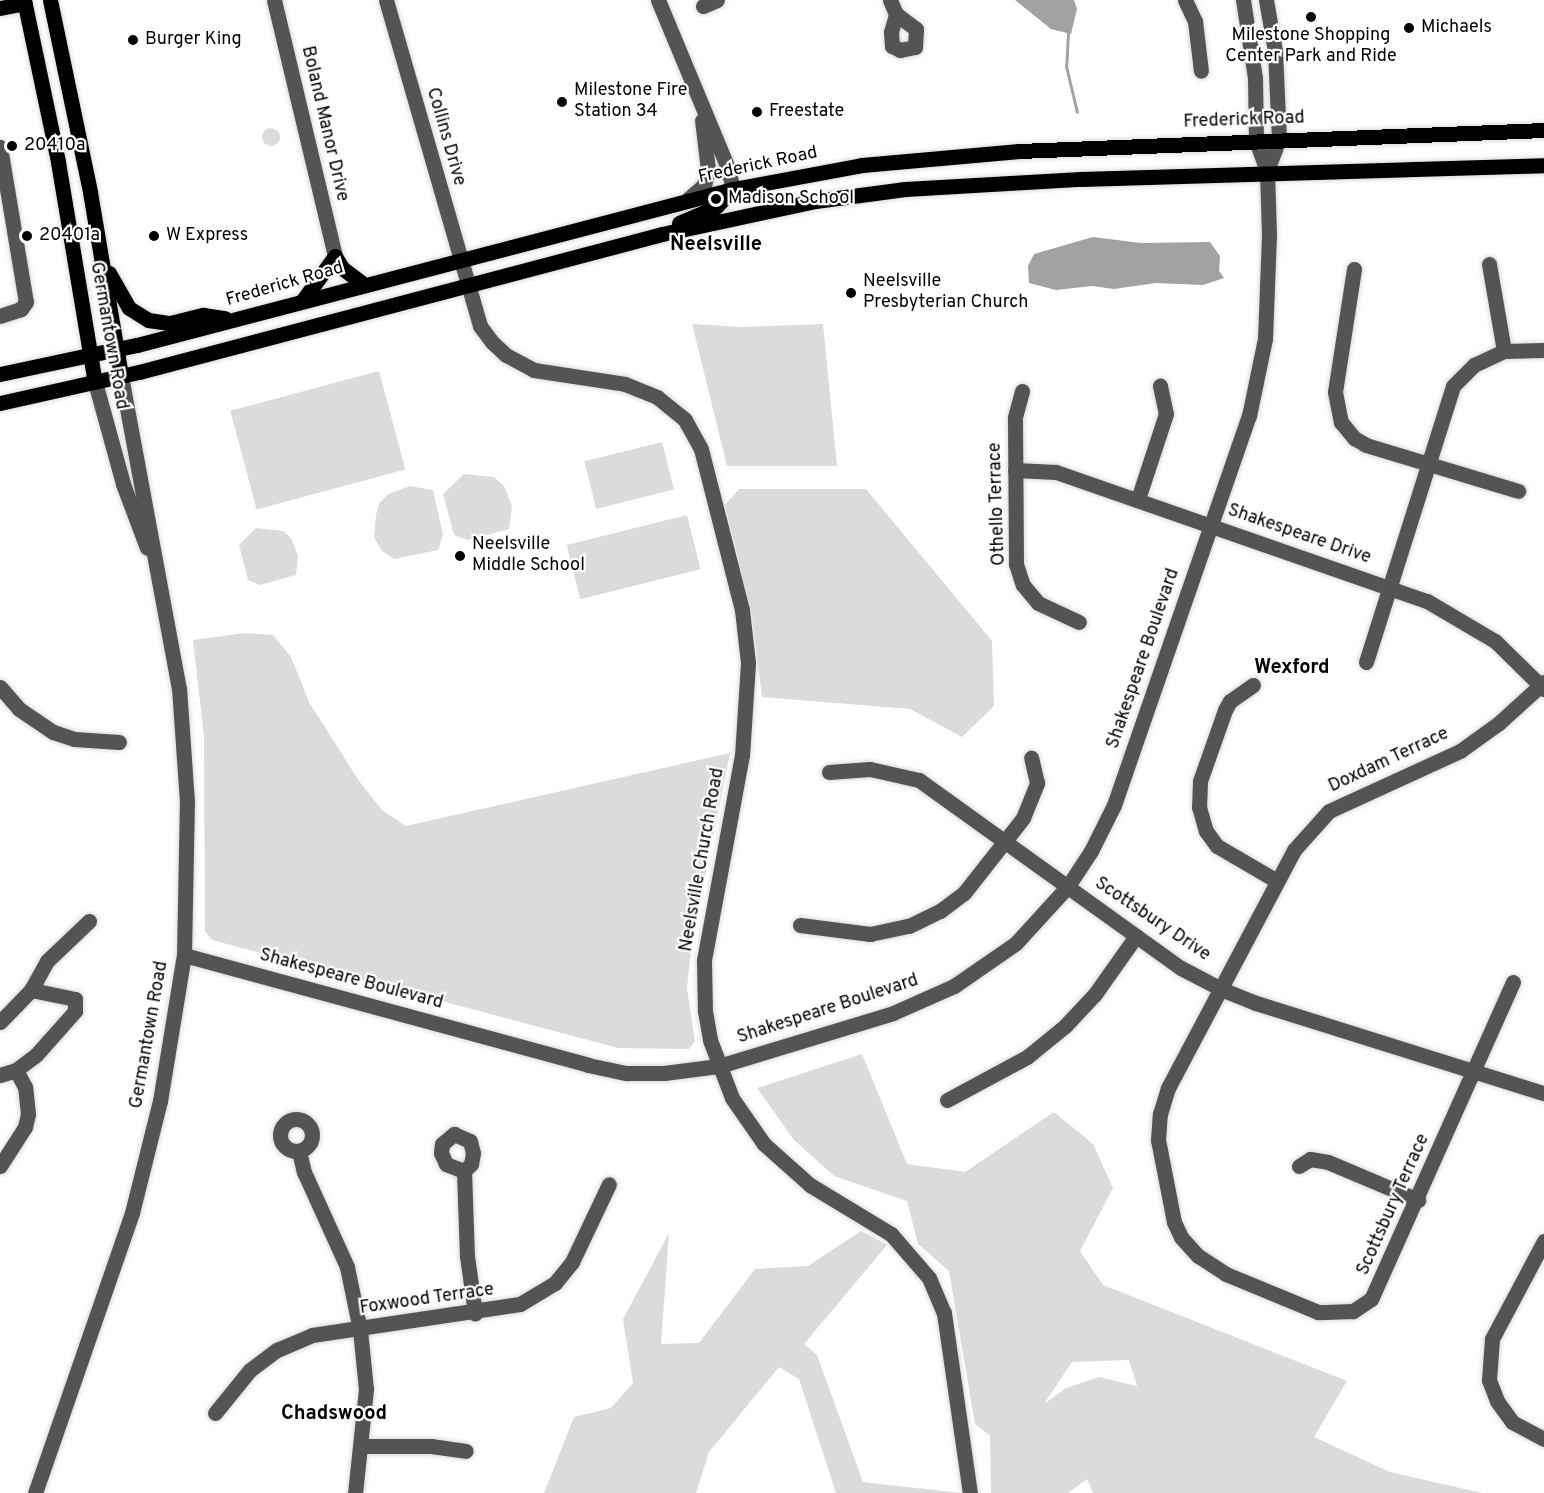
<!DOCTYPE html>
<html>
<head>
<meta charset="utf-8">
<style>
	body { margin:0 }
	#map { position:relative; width:1544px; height:1493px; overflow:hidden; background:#fff; font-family:Overpass,sans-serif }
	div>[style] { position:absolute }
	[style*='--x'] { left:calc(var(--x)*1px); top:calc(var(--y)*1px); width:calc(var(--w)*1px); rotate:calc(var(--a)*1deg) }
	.green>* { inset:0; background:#dbdbdb; transform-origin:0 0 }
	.round { border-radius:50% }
	.water>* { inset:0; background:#a2a2a2 }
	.stream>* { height:3px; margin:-1.5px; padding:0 1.5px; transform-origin:1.5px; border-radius:1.5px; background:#a2a2a2 }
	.roads { filter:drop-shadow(0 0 2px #dbdbdb) drop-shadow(0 0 2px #dbdbdb) }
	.minor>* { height:15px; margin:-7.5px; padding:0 7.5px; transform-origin:7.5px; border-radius:7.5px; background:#545454 }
	.minor>.ring { margin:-7.5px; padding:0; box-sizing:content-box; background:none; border:15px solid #545454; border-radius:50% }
	.major>* { height:15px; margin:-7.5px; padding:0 7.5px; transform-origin:7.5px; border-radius:7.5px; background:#000 }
	.dots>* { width:16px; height:16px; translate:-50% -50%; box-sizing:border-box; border:3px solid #fff; border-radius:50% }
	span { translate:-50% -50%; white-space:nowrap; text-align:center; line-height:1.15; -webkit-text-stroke:4.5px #fff; paint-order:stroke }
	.poi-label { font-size:18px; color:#000 }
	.left { translate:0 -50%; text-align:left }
	.street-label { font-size:18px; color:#000 }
	.neighbourhood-label { font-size:20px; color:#000; font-weight:700 }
</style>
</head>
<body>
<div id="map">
	<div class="green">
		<i class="round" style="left:262px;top:128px;width:18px;height:18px"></i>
		<i style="clip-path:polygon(692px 324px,742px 327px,823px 324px,837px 466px,727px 466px)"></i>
		<i style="left:379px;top:371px;width:102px;height:154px;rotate:75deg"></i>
		<i style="left:662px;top:442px;width:49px;height:80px;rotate:76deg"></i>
		<i style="clip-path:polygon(464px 474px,494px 477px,504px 486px,512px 506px,509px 529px,468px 540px,454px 535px,443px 494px)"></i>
		<i style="clip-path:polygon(410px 486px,433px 490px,443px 535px,438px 550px,394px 559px,382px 551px,374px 537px,376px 515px,379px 504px,388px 494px)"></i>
		<i style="clip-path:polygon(739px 489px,866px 489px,992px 641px,994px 706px,962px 737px,910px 709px,762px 697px,752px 616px,725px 505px)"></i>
		<i style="left:687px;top:515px;width:56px;height:124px;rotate:76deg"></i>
		<i style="clip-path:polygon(256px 528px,283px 531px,291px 538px,298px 556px,296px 575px,260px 585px,248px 580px,239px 545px)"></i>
		<i style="clip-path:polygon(245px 633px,273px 635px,291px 657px,309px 702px,359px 781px,383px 811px,406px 826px,730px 753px,692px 941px,687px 988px,695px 1041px,689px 1049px,618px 1048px,212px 940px,205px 931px,204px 737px,193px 640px)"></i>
		<i style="clip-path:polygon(evenodd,862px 1054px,907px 1164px,965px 1172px,1054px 1112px,1093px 1144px,1113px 1188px,1080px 1251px,1103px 1285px,1347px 1381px,1314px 1437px,1390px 1472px,1482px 1493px,1093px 1493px,1087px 1479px,1068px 1493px,991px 1493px,990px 1436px,975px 1424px,949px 1271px,918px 1244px,907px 1201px,834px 1176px,794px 1140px,757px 1088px,862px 1054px,1129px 1360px,1137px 1386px,1099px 1377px,1066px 1388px,1044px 1404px,1072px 1362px,1129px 1360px)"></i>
		<i style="clip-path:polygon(861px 1231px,887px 1245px,804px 1344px,817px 1355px,863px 1482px,962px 1493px,836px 1493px,799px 1379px,779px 1367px,709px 1452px,696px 1493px,544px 1493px,574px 1417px,611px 1408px,633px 1383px,623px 1319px,669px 1233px,661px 1344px,699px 1343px,755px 1269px,808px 1266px)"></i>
	</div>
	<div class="water">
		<i style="clip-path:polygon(1015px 0,1074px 0,1077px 9px,1071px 34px,1051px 29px)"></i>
		<i style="clip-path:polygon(1093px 237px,1141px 243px,1210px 242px,1220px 256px,1219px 271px,1224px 278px,1203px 285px,1156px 283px,1114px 289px,1092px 286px,1056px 290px,1029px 283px,1028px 266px,1034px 254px)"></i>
	</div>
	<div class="stream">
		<i style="--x:1068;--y:33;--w:33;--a:93"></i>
		<i style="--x:1066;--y:66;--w:47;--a:76.6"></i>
	</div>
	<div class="roads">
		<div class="minor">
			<i style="--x:274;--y:0;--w:263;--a:76.6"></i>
			<i style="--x:386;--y:0;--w:339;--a:73.9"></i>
			<i style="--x:480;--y:326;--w:20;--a:53"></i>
			<i style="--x:492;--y:342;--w:19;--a:43"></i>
			<i style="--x:506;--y:355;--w:32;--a:28"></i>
			<i style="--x:534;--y:370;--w:92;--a:8.7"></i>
			<i style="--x:625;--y:384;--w:35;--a:22"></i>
			<i style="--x:657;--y:397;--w:36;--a:39"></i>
			<i style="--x:685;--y:420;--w:33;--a:61"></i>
			<i style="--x:701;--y:449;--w:166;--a:75.7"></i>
			<i style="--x:742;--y:610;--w:53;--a:83.5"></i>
			<i style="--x:748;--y:663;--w:92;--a:93.7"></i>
			<i style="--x:742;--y:755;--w:209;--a:100.5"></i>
			<i style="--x:704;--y:961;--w:50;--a:88.9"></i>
			<i style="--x:705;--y:1011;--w:29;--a:80"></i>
			<i style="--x:710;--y:1040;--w:62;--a:69.2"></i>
			<i style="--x:732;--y:1098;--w:56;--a:55.2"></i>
			<i style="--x:764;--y:1144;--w:62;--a:41.7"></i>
			<i style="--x:810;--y:1185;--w:95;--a:31.2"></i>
			<i style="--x:891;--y:1234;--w:58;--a:49.2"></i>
			<i style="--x:929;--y:1278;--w:38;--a:67"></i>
			<i style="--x:944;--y:1313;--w:182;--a:81.8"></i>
			<i style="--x:658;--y:0;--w:180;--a:67.4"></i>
			<i style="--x:727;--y:166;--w:24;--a:75"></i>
			<i style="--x:890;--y:0;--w:15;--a:67"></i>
			<i style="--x:896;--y:14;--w:25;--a:37"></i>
			<i style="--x:916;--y:29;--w:18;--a:93"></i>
			<i style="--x:915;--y:47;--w:15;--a:169"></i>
			<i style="--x:900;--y:50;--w:9;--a:-153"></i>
			<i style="--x:892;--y:46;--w:14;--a:-94"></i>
			<i style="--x:891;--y:32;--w:19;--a:-74"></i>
			<i style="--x:1185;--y:0;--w:23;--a:65"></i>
			<i style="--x:1195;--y:21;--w:50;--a:83.2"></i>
			<i style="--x:1266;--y:0;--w:52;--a:80"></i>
			<i style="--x:1275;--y:51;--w:88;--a:87.4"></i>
			<i style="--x:1279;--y:139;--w:34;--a:111"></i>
			<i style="--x:703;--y:6;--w:15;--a:-23"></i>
			<i style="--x:0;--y:147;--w:157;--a:80.5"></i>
			<i style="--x:26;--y:302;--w:9;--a:126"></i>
			<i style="--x:21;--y:309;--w:22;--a:162"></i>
			<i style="--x:687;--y:200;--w:23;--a:-41"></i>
			<i style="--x:704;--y:185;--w:16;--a:-75"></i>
			<i style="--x:708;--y:170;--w:50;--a:-96.8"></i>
			<i style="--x:1489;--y:264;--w:88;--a:80.2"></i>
			<i style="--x:1354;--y:269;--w:124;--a:98.8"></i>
			<i style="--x:1335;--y:392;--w:31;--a:79"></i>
			<i style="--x:1341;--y:422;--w:21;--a:51"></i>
			<i style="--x:1354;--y:438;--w:14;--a:30"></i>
			<i style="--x:1366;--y:445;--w:159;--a:16.8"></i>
			<i style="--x:95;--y:382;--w:106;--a:74.6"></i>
			<i style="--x:123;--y:484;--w:68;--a:69.4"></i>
			<i style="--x:1022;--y:391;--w:28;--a:105"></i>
			<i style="--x:1015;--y:418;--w:146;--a:89.6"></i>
			<i style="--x:1016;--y:564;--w:22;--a:72"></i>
			<i style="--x:1023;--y:585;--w:23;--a:50"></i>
			<i style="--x:1038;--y:603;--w:45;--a:24.9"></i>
			<i style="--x:1015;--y:470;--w:41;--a:2.8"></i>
			<i style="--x:1056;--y:472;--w:393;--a:19.2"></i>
			<i style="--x:1427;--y:601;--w:79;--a:30.5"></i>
			<i style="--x:1495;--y:641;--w:69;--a:44.4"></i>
			<i style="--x:1138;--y:499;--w:89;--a:-71.8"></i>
			<i style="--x:1166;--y:414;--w:29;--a:-102"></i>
			<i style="--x:1366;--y:662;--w:289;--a:-72.5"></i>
			<i style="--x:1453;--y:386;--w:30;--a:-45"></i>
			<i style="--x:1474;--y:365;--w:33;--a:-25"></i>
			<i style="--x:1504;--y:351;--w:40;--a:-1.4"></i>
			<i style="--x:1253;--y:685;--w:28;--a:145"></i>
			<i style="--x:1230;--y:701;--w:10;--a:119"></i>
			<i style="--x:1225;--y:710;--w:75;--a:109.4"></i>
			<i style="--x:1200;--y:781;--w:26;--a:92"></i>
			<i style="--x:1199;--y:807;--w:25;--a:74"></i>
			<i style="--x:1206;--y:831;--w:19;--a:54"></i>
			<i style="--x:1217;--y:846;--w:69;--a:30.3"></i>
			<i style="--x:0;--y:687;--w:29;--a:49"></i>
			<i style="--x:19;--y:709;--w:41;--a:34.1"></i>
			<i style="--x:53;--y:732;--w:22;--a:18"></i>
			<i style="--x:74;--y:739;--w:45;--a:3.8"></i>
			<i style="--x:829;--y:772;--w:41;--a:-4.2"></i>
			<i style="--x:870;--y:769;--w:50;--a:12.7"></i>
			<i style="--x:919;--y:780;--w:322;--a:35.7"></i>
			<i style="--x:1181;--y:968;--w:45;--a:27.7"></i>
			<i style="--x:1221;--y:989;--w:38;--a:22"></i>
			<i style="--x:1256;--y:1003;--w:302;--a:17.4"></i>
			<i style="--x:800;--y:925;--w:71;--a:7.3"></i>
			<i style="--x:870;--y:934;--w:40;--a:-12"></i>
			<i style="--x:909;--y:926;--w:34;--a:-26"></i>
			<i style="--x:940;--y:911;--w:30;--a:-37"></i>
			<i style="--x:964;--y:893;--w:95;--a:-51.8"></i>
			<i style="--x:1023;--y:818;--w:38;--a:-68"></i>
			<i style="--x:1037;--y:783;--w:26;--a:-103"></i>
			<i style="--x:184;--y:955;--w:419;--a:15.2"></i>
			<i style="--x:588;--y:1065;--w:40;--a:12"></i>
			<i style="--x:627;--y:1073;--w:37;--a:0"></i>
			<i style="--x:664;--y:1073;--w:55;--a:-7.3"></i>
			<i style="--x:719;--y:1066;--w:182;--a:-16.9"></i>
			<i style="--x:893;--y:1013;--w:67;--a:-23.9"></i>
			<i style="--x:954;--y:986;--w:75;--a:-34.7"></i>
			<i style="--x:1016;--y:943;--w:77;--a:-47.6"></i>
			<i style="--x:1068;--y:886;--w:42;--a:-56.7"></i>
			<i style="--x:1091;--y:851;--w:51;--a:-63.4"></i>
			<i style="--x:1114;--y:805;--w:412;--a:-70.9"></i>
			<i style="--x:1249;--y:416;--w:79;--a:-78.3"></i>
			<i style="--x:1265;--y:339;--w:104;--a:-87.8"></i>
			<i style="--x:1269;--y:235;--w:64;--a:-91.8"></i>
			<i style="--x:1267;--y:171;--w:33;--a:-110"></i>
			<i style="--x:1256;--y:140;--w:62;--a:-90.9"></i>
			<i style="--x:1255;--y:78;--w:79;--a:-98.7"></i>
			<i style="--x:1513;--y:982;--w:347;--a:114.1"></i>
			<i style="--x:1371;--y:1299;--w:22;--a:146"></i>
			<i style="--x:1353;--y:1311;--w:35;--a:178"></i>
			<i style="--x:1318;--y:1312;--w:100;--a:-157.6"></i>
			<i style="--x:1226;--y:1274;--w:33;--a:-147"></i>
			<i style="--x:1198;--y:1256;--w:25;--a:-132"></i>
			<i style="--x:1181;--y:1237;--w:17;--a:-115"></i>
			<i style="--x:1174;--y:1222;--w:84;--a:-101"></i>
			<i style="--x:1158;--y:1140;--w:26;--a:-86"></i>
			<i style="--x:1160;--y:1114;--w:27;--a:-73"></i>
			<i style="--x:1168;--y:1088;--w:269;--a:-62.1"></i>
			<i style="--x:1294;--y:850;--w:52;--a:-48.1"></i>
			<i style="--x:1329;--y:811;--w:144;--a:-24.6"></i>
			<i style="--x:1460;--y:751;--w:48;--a:-35.7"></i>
			<i style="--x:1499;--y:723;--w:61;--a:-42.3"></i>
			<i style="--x:0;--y:1022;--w:45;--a:-45.9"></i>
			<i style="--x:31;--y:990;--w:33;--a:-61"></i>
			<i style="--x:47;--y:961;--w:58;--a:-43.6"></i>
			<i style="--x:0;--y:1075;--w:17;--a:-17"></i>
			<i style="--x:16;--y:1070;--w:25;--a:-37"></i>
			<i style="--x:36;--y:1055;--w:59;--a:-48.4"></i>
			<i style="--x:75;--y:1011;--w:12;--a:-90"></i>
			<i style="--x:75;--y:999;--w:45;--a:-168.4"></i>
			<i style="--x:947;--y:1100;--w:91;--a:-28.3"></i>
			<i style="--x:1027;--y:1057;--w:49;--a:-39.2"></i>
			<i style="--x:1065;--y:1026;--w:44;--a:-46.8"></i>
			<i style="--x:1095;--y:994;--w:71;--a:-54.7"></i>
			<i class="ring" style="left:280px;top:1119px;width:17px;height:17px"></i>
			<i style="--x:299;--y:1151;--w:22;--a:77"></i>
			<i style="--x:304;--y:1172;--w:104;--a:65.6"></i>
			<i style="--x:347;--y:1267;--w:64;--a:78.3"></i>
			<i style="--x:360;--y:1330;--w:59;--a:84.2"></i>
			<i style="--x:366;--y:1389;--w:105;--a:96"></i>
			<i style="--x:0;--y:1166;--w:46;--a:-57.3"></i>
			<i style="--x:25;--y:1127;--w:13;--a:-77"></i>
			<i style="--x:28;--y:1114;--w:27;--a:-96"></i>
			<i style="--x:25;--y:1087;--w:19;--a:-118"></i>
			<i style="--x:1299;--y:1166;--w:13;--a:-32"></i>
			<i style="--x:1310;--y:1159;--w:18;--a:9"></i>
			<i style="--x:1328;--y:1162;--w:98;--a:22.9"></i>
			<i style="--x:464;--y:1171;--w:19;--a:-159"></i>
			<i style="--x:446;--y:1164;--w:12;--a:-114"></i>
			<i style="--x:441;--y:1153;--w:9;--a:-84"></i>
			<i style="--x:442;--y:1144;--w:16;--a:-40"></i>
			<i style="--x:454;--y:1134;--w:17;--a:24"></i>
			<i style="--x:470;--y:1141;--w:12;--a:76"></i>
			<i style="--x:473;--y:1153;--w:11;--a:100"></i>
			<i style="--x:471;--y:1164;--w:10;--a:135"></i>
			<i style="--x:464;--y:1171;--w:85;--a:88"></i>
			<i style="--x:467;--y:1256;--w:58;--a:82"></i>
			<i style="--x:1544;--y:1241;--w:111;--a:118"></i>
			<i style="--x:1492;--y:1339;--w:41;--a:94.2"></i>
			<i style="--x:1489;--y:1380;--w:22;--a:69"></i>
			<i style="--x:1497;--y:1401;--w:26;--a:54"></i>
			<i style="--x:1512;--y:1422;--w:36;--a:28"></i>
			<i style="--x:215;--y:1413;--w:55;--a:-50.9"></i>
			<i style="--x:250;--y:1370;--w:34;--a:-37"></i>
			<i style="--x:277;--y:1350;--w:38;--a:-23"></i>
			<i style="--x:312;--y:1335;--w:210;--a:-8.5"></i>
			<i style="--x:520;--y:1304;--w:41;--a:-31"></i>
			<i style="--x:555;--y:1283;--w:27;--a:-51"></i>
			<i style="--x:572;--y:1262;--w:86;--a:-64.6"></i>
			<i style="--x:363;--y:1446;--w:68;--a:0"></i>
			<i style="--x:431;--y:1446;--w:35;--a:8"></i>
			<i style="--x:35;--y:1493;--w:296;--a:-70.9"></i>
			<i style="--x:132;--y:1213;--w:115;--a:-76"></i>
			<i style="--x:160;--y:1101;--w:148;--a:-80.7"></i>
			<i style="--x:184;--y:955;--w:153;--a:-88.9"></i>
			<i style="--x:187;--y:802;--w:113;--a:-94"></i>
			<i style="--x:179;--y:689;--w:318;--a:-100.5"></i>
		</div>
		<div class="major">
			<i style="--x:24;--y:0;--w:166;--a:78.1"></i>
			<i style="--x:58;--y:162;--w:223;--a:80.5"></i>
			<i style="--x:50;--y:0;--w:196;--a:78.2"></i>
			<i style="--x:90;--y:192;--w:187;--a:80.4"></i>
			<i style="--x:0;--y:8;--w:25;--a:-11"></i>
			<i style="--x:679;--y:223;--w:39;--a:-23"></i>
			<i style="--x:715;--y:208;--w:26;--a:-47"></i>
			<i style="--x:109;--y:273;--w:40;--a:60.3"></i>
			<i style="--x:129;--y:308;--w:22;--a:32"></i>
			<i style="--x:148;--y:320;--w:22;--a:8"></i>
			<i style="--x:170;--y:323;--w:34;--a:-14"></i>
			<i style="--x:203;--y:315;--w:22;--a:8"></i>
			<i style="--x:303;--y:300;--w:54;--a:-54"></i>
			<i style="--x:335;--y:256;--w:14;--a:60"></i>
			<i style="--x:342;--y:268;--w:25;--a:37"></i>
			<i style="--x:0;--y:374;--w:140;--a:-12"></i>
			<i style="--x:137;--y:345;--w:616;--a:-14.67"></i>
			<i style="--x:733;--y:189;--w:131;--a:-10.5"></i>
			<i style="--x:862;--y:165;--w:158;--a:-5.1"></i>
			<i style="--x:1019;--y:151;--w:525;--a:-2.29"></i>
			<i style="--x:0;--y:403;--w:142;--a:-12.6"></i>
			<i style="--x:139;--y:372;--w:541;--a:-14.78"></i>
			<i style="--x:662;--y:234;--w:157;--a:-12.2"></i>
			<i style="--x:815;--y:201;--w:91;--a:-7.6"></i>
			<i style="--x:905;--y:189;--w:176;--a:-3.3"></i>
			<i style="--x:1081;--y:179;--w:463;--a:-1.7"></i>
		</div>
	</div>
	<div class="dots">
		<i style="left:1311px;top:17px;background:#000"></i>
		<i style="left:1409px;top:28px;background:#000"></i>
		<i style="left:133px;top:40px;background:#000"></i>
		<i style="left:562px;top:102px;background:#000"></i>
		<i style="left:757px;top:112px;background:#000"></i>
		<i style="left:12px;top:146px;background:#000"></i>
		<i style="left:716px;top:199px;background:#000"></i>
		<i style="left:27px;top:236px;background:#000"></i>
		<i style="left:154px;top:236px;background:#000"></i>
		<i style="left:851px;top:293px;background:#000"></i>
		<i style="left:460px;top:556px;background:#000"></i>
	</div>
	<div class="poi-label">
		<span class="left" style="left:1421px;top:28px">Michaels</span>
		<span style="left:1311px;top:47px">Milestone Shopping<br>Center Park and Ride</span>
		<span class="left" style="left:145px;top:40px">Burger King</span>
		<span class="left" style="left:574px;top:102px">Milestone Fire<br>Station 34</span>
		<span class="left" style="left:769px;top:112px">Freestate</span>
		<span class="left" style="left:24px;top:146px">20410a</span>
		<span class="left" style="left:728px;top:199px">Madison School</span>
		<span class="left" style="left:39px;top:236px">20401a</span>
		<span class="left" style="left:166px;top:236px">W Express</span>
		<span class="left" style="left:863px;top:293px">Neelsville<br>Presbyterian Church</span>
		<span class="left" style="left:472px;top:556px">Neelsville<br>Middle School</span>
	</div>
	<div class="street-label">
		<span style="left:1244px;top:121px;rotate:-2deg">Frederick Road</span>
		<span style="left:324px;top:124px;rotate:77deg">Boland Manor Drive</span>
		<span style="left:445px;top:137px;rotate:74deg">Collins Drive</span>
		<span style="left:758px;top:166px;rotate:-12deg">Frederick Road</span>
		<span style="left:285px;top:285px;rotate:-16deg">Frederick Road</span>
		<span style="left:108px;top:336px;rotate:80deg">Germantown Road</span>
		<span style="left:998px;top:504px;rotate:-92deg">Othello Terrace</span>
		<span style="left:1299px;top:535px;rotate:19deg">Shakespeare Drive</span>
		<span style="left:1144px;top:659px;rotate:-71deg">Shakespeare Boulevard</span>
		<span style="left:1389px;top:761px;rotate:-25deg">Doxdam Terrace</span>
		<span style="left:703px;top:860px;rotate:-80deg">Neelsville Church Road</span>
		<span style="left:1152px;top:920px;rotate:34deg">Scottsbury Drive</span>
		<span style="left:351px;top:980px;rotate:15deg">Shakespeare Boulevard</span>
		<span style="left:828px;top:1010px;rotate:-18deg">Shakespeare Boulevard</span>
		<span style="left:150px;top:1035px;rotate:-80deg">Germantown Road</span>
		<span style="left:1394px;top:1205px;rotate:-66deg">Scottsbury Terrace</span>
		<span style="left:427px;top:1300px;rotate:-8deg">Foxwood Terrace</span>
	</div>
	<div class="neighbourhood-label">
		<span style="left:716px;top:245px">Neelsville</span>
		<span style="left:1292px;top:668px">Wexford</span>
		<span style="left:334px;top:1414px">Chadswood</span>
	</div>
</div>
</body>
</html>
